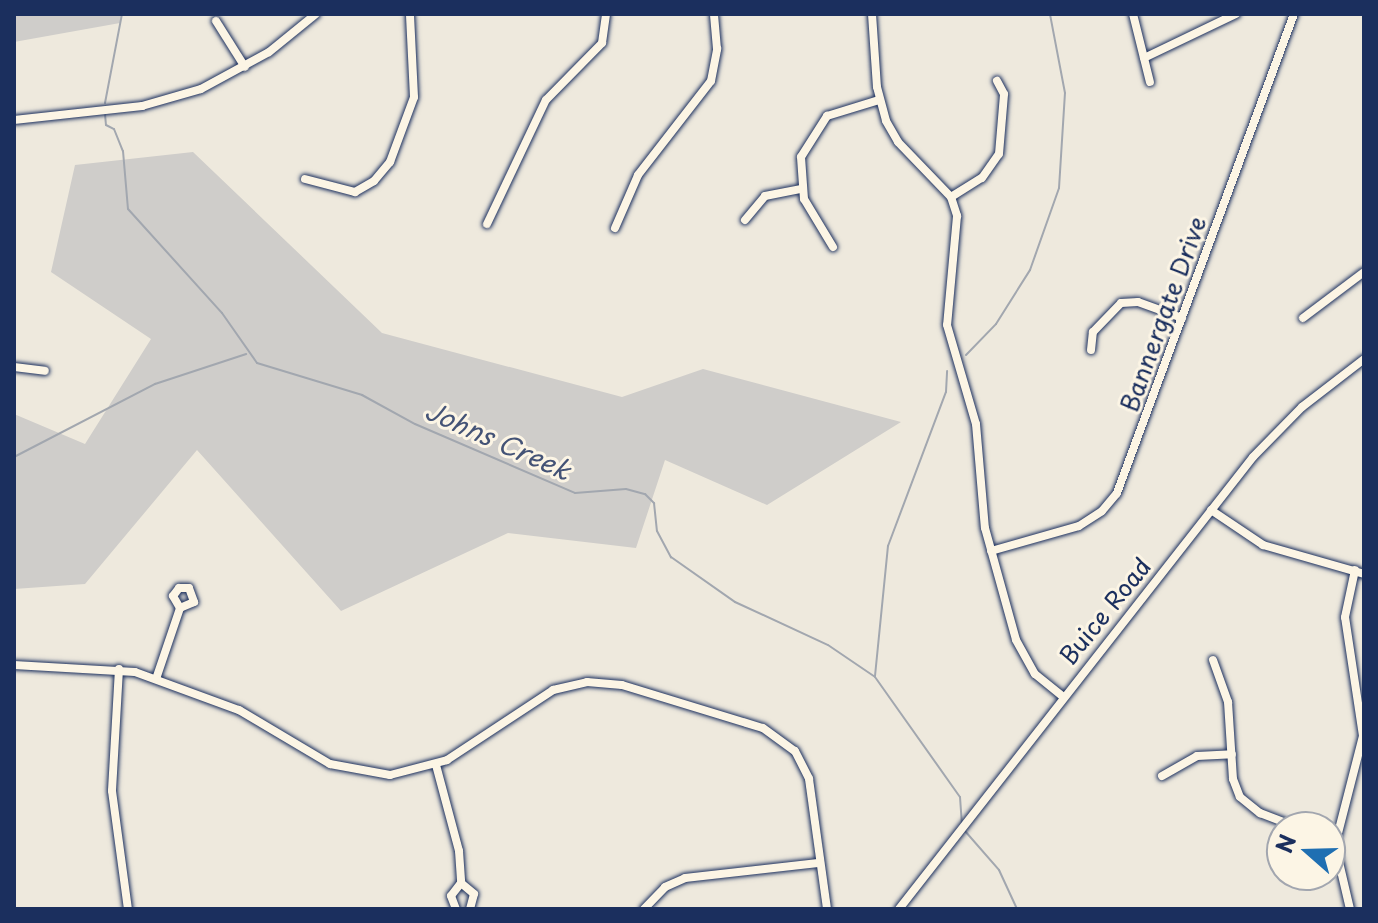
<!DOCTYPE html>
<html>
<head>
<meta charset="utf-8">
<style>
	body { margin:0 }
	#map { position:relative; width:1378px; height:923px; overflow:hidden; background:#eee9dd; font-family:"Playpen Sans",sans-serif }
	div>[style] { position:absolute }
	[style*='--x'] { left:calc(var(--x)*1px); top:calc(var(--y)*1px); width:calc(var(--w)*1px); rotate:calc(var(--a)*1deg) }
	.green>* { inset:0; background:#cfcdca }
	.stream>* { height:2px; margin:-1px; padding:0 1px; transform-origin:1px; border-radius:1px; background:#a2a7af }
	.roads { filter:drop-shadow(0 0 2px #1b2f5e) drop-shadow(0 0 2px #1b2f5e) }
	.minor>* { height:8px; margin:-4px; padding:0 4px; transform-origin:4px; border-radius:4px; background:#fcf5e5 }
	span { translate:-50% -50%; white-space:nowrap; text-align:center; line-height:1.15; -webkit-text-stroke:6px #fcf5e5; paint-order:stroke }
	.street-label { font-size:24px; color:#1b2f5e }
	.water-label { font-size:26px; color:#445376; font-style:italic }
	.frame { position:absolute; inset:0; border:16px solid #1b2f5e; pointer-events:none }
	.north { position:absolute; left:1266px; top:811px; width:80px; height:80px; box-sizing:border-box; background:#fcf5e5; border:2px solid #a2a6af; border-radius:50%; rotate:290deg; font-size:22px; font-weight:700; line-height:32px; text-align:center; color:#1b2f5e }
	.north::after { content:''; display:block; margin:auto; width:28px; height:36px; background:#1f6fb2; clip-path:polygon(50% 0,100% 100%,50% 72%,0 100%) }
</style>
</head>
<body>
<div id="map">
	<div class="green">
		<i style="clip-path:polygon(14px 14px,121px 14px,120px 23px,14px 42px)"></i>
		<i style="clip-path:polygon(193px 152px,382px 333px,622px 397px,703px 369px,901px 422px,767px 505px,665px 460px,636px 548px,508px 533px,341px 611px,197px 450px,85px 584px,14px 589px,14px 414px,85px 444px,151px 339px,51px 272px,75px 165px)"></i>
	</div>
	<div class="stream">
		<i style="--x:105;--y:103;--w:91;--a:-79.2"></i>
		<i style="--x:105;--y:114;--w:11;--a:85"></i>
		<i style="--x:106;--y:125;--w:9;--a:27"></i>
		<i style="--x:114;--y:129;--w:24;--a:68"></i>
		<i style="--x:123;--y:151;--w:58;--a:85.1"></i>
		<i style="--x:128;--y:209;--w:140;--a:47.9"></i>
		<i style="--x:222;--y:313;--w:61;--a:55"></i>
		<i style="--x:257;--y:363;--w:110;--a:16.9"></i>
		<i style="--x:362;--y:395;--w:60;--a:28.7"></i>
		<i style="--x:415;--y:424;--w:174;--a:23.3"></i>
		<i style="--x:575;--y:493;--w:51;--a:-4.5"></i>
		<i style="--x:626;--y:489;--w:20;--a:15"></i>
		<i style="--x:645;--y:494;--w:13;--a:45"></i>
		<i style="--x:654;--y:503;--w:28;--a:84"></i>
		<i style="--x:657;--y:531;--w:30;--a:62"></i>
		<i style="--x:671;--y:557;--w:78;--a:35.1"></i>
		<i style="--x:735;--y:602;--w:102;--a:24.8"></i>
		<i style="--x:828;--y:645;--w:57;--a:34.2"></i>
		<i style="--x:875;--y:677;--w:147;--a:54.7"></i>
		<i style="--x:960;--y:797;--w:28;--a:86"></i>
		<i style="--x:966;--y:355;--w:43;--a:-45.9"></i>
		<i style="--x:996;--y:324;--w:64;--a:-57.8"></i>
		<i style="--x:1030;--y:270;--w:87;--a:-70.5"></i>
		<i style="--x:1059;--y:188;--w:95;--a:-86.4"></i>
		<i style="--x:1065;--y:93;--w:80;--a:-100.8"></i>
		<i style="--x:14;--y:457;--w:159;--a:-27.4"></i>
		<i style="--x:155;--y:384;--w:96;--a:-18.2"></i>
		<i style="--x:875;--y:676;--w:131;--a:-84.3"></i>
		<i style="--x:888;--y:546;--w:165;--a:-69.4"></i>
		<i style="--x:946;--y:392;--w:21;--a:-87"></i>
		<i style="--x:965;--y:831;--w:52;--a:48.9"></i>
		<i style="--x:999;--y:870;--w:43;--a:65.2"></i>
	</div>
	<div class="roads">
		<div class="minor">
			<i style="--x:872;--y:14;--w:73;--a:86.1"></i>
			<i style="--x:877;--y:87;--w:35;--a:75"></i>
			<i style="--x:886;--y:121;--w:24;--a:60"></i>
			<i style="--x:898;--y:142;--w:76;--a:46.1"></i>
			<i style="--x:951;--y:197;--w:20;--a:72"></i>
			<i style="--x:957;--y:216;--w:109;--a:95.2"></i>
			<i style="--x:947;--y:325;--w:103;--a:73.7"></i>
			<i style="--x:976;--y:424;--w:104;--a:85.1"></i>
			<i style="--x:985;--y:528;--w:116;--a:74.5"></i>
			<i style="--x:1016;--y:640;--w:39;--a:61"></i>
			<i style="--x:1035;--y:674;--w:36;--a:39"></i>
			<i style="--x:1133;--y:14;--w:70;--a:76"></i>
			<i style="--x:216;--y:21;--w:54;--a:57.8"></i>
			<i style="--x:1144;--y:58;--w:102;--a:-25.6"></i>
			<i style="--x:14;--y:120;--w:129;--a:-6.2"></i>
			<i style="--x:142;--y:106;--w:61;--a:-16.1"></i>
			<i style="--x:201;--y:89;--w:77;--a:-28.6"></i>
			<i style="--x:269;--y:52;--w:60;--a:-39"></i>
			<i style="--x:305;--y:179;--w:52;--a:14.6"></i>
			<i style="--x:355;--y:192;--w:22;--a:-30"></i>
			<i style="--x:374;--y:181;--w:25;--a:-50"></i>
			<i style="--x:390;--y:162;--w:69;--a:-69.7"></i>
			<i style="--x:414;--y:97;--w:83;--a:-92.8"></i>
			<i style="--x:951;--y:197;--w:36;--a:-32"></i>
			<i style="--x:982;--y:178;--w:29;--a:-55"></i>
			<i style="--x:999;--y:154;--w:60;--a:-85.2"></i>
			<i style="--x:1004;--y:94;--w:15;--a:-118"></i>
			<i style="--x:745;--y:220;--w:31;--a:-50"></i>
			<i style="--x:765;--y:196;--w:37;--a:-11"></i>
			<i style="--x:487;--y:224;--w:137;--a:-64.6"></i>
			<i style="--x:546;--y:100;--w:80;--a:-45.5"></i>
			<i style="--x:602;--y:43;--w:29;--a:-82"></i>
			<i style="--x:615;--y:228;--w:58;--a:-66.5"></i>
			<i style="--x:638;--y:175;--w:119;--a:-52.2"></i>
			<i style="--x:711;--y:81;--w:33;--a:-79"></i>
			<i style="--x:717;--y:49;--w:35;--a:-95"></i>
			<i style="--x:833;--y:247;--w:56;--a:-121.1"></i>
			<i style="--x:804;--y:199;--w:42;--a:-94.1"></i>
			<i style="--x:801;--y:157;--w:49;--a:-57.6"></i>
			<i style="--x:827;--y:116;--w:54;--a:-17.1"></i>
			<i style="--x:1303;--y:318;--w:76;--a:-37"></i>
			<i style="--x:1091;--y:350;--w:18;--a:-84"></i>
			<i style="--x:1093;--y:332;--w:40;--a:-46"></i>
			<i style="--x:1121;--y:303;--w:17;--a:-3"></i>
			<i style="--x:1138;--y:302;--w:47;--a:20"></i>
			<i style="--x:14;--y:367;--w:31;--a:7"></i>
			<i style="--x:1211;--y:510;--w:63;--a:33.9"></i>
			<i style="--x:1263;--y:545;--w:105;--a:16"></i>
			<i style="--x:991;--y:551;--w:91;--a:-15.9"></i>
			<i style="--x:1079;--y:526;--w:27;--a:-33"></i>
			<i style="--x:1102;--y:511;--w:23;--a:-50"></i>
			<i style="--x:1117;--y:493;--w:511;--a:-69.72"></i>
			<i style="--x:1213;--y:660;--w:45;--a:70.3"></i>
			<i style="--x:1228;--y:702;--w:77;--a:86.3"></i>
			<i style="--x:1233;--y:779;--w:19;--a:69"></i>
			<i style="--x:1240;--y:797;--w:26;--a:39"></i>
			<i style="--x:1260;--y:813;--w:39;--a:21"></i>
			<i style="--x:14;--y:665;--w:121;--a:3.3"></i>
			<i style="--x:135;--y:672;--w:111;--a:20.1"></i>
			<i style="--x:239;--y:710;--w:106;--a:30.7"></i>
			<i style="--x:330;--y:764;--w:61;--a:10.4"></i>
			<i style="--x:390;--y:775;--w:59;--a:-14.7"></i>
			<i style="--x:447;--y:760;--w:127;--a:-33.4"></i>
			<i style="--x:553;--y:690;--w:35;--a:-13"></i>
			<i style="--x:587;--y:682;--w:35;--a:5"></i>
			<i style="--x:622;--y:685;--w:147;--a:17"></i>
			<i style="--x:763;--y:728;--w:39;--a:36"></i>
			<i style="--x:795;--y:751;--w:31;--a:63"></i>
			<i style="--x:809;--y:779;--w:131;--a:82.1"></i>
			<i style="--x:119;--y:669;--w:122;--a:93.3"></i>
			<i style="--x:112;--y:791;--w:119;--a:82.3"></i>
			<i style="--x:156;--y:679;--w:75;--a:-71.3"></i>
			<i style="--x:180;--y:608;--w:14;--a:-120"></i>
			<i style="--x:173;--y:596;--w:10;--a:-53"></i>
			<i style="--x:179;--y:588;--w:10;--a:0"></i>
			<i style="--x:189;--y:588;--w:15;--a:70"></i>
			<i style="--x:194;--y:602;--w:15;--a:157"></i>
			<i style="--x:436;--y:765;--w:89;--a:75"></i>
			<i style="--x:459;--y:851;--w:32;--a:86"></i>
			<i style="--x:461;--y:883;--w:16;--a:128"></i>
			<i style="--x:451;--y:896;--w:14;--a:69"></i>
			<i style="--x:1162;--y:776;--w:40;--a:-29.7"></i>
			<i style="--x:1197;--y:756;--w:35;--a:-3"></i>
			<i style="--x:461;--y:883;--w:17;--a:40"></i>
			<i style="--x:474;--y:894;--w:16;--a:105"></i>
			<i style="--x:644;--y:909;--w:30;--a:-46"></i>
			<i style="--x:665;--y:887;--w:22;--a:-24"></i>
			<i style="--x:685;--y:878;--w:134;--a:-6.4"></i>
			<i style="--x:899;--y:909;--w:574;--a:-51.93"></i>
			<i style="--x:1253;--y:457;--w:70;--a:-45.6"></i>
			<i style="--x:1302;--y:407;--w:78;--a:-37.7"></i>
			<i style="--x:1350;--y:909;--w:66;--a:-103.2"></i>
			<i style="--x:1335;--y:845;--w:113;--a:-75.6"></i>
			<i style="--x:1363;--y:736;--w:120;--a:-98.6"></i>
			<i style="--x:1345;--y:617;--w:48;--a:-78"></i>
		</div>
	</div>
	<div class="street-label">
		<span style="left:1163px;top:314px;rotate:-70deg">Bannergate Drive</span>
		<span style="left:1105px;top:611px;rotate:-51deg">Buice Road</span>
	</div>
	<div class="water-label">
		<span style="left:498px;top:440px;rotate:24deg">Johns Creek</span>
	</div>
	<div class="frame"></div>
	<div class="north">N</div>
</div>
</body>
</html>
